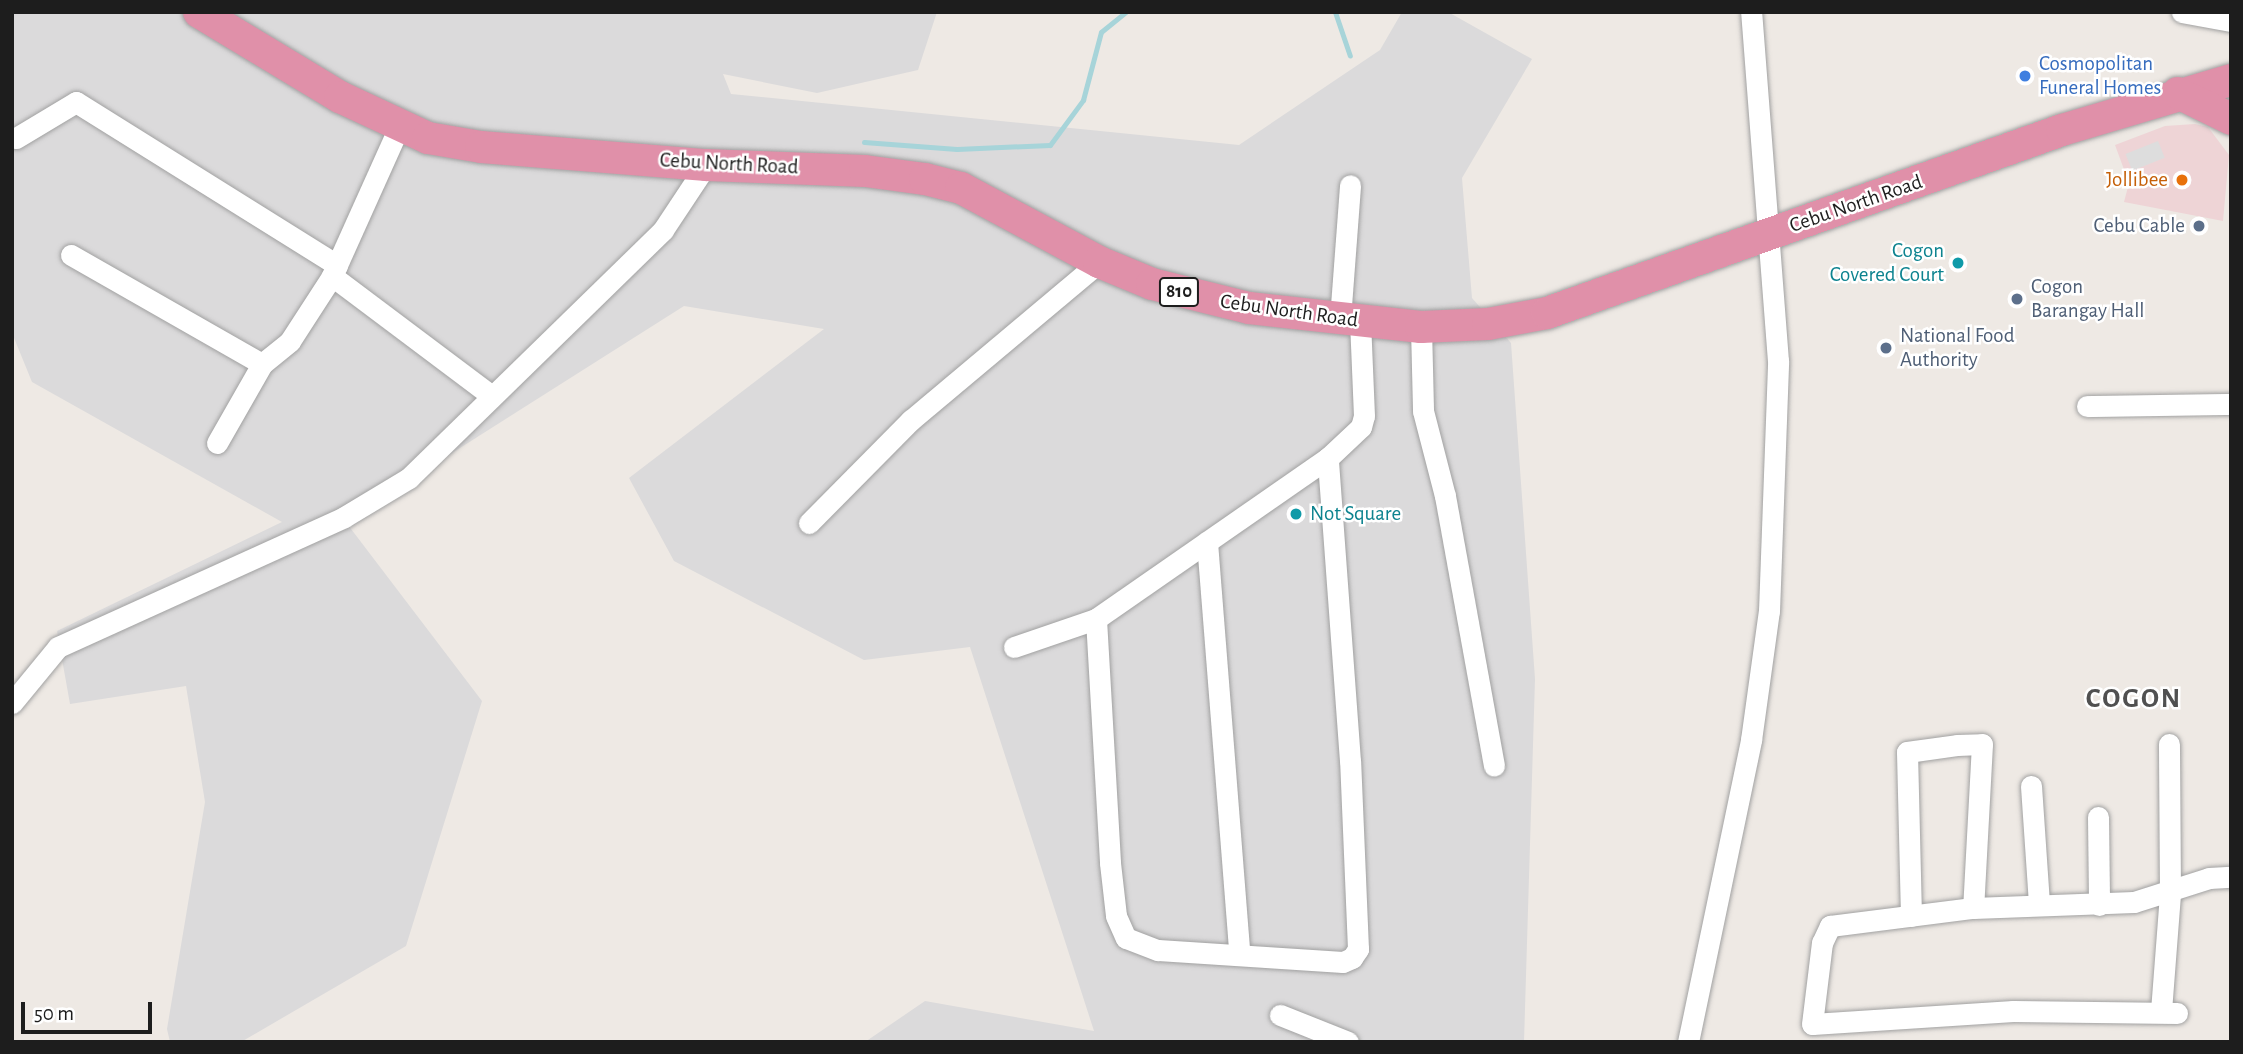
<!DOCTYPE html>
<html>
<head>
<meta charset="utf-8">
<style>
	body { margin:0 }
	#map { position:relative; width:2243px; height:1054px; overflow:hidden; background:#eee9e4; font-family:"Alegreya Sans",sans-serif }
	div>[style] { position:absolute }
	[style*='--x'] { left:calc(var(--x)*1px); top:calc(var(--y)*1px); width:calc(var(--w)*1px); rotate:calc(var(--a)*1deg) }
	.residential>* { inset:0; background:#dbdadb }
	.commercial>* { inset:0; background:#eed4d6 }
	.parking>* { inset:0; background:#ddd; transform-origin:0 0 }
	.stream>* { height:5px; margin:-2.5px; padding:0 2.5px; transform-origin:2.5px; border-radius:2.5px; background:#a7d4d9 }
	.roads { filter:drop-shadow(0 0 2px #a1a1a1) drop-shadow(0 0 2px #a1a1a1) }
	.minor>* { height:21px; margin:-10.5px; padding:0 10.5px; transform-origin:10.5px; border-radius:10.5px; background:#fff }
	.highway>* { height:32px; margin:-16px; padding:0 16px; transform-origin:16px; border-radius:16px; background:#e090a9 }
	.dots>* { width:19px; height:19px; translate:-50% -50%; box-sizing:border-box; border:4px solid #fff; border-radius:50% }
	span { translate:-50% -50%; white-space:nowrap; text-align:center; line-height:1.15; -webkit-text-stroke:5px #fff; paint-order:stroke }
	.shield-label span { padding:2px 5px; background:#fff; border:2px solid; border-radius:5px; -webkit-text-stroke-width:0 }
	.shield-label { font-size:19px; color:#1d1d1d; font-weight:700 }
	.shop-label { font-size:21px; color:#366cbe }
	.left { translate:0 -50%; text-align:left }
	.street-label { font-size:21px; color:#1d1d1d }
	.food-label { font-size:21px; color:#c56008 }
	.right { translate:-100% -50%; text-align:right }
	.service-label { font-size:21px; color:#4e5e75 }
	.culture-label { font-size:21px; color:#0d838f }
	.district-label { font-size:28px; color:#505050; font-weight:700; letter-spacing:2px }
	.frame { position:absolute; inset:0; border:14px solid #1d1d1d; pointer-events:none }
	.scale { position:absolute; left:21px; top:1002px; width:131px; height:32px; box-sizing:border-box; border:4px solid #1d1d1d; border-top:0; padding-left:9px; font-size:21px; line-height:24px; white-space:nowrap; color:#1d1d1d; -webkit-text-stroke:5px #fff; paint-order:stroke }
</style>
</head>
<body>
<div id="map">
	<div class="residential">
		<i style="clip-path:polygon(12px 12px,937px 12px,918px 70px,817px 93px,723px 74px,731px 94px,1239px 145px,1380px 50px,1402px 12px,1448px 12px,1532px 59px,1462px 178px,1472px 298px,1511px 343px,1535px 679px,1524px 1042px,865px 1042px,925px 1001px,1094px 1031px,970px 647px,864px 660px,674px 561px,629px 478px,824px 329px,684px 306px,345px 521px,482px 701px,406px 946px,241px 1042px,170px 1042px,167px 1029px,205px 802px,186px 686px,70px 704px,57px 631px,282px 522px,32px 382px,12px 333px)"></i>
	</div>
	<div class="commercial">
		<i style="clip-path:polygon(2195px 124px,2208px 127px,2229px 155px,2223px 221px,2124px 202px,2129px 183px,2115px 145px,2165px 126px)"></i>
	</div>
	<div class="parking">
		<i style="left:2158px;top:141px;width:18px;height:35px;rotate:68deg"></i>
	</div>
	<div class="stream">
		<i style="--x:1335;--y:12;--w:46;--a:71.2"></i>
		<i style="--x:864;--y:142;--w:93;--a:4.3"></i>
		<i style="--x:957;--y:149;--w:93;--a:-2.5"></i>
		<i style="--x:1050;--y:145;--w:56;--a:-53.7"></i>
		<i style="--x:1083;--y:100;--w:70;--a:-75.2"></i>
		<i style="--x:1101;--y:32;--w:32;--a:-39"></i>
	</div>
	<div class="roads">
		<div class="minor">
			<i style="--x:2182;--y:12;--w:50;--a:10.4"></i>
			<i style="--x:16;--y:138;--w:70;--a:-31"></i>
			<i style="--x:76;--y:102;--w:308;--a:32"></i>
			<i style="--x:71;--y:255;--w:220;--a:29.7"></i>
			<i style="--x:332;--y:276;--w:200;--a:36.9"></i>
			<i style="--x:1340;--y:319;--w:134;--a:-85.7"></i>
			<i style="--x:1421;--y:327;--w:84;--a:88.6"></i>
			<i style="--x:1423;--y:411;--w:88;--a:75.5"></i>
			<i style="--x:1445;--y:496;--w:274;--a:79.7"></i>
			<i style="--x:2087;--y:406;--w:144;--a:-0.8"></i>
			<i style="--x:217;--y:443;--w:91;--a:-60.3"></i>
			<i style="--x:262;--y:364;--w:36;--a:-39"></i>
			<i style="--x:290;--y:341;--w:77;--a:-57.1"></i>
			<i style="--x:332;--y:276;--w:166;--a:-65.8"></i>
			<i style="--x:809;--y:523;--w:145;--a:-45.3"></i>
			<i style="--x:911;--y:420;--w:246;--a:-40"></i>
			<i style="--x:1207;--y:542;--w:412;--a:85.5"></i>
			<i style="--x:1096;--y:619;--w:244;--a:86.7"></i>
			<i style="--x:1110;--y:863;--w:53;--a:83.5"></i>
			<i style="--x:1116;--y:916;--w:24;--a:66"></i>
			<i style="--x:1126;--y:938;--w:34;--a:21"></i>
			<i style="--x:1158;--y:950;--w:185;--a:3.7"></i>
			<i style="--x:1343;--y:962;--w:10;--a:-24"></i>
			<i style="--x:1352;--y:958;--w:11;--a:-56"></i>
			<i style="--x:1358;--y:949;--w:188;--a:-92.4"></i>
			<i style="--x:1350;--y:761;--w:304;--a:-94.2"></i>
			<i style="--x:1014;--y:647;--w:87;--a:-18.9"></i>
			<i style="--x:1096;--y:619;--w:282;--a:-34.8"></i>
			<i style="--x:1328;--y:458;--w:45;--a:-43.2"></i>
			<i style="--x:1361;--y:427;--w:11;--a:-75"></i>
			<i style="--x:1364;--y:416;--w:94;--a:-92.4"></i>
			<i style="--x:12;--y:703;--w:72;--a:-50.6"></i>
			<i style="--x:58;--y:647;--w:314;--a:-24.4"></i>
			<i style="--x:344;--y:517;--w:76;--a:-31"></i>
			<i style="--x:409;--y:478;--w:355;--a:-44.3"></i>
			<i style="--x:663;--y:230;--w:78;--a:-56.5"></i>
			<i style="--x:2031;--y:786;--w:118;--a:86.1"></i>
			<i style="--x:2098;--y:817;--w:88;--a:89.3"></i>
			<i style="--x:1911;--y:916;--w:164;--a:-91.4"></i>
			<i style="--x:1907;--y:752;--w:50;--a:-8"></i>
			<i style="--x:1957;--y:745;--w:25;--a:-2"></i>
			<i style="--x:1982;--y:744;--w:164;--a:93.1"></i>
			<i style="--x:2161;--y:1011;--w:118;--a:-85.6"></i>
			<i style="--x:2170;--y:893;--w:149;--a:-90.4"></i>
			<i style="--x:2177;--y:1013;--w:164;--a:-179.3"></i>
			<i style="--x:2013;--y:1011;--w:201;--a:176.3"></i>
			<i style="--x:1812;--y:1024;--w:82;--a:-83"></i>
			<i style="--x:1822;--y:943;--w:19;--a:-65"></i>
			<i style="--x:1830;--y:926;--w:144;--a:-7.2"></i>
			<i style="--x:1973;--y:908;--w:161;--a:-2.1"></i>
			<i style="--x:2134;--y:902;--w:79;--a:-17.7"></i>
			<i style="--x:2209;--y:878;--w:22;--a:-3"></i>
			<i style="--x:1280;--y:1015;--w:73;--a:21.7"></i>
			<i style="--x:1688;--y:1042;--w:309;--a:-78.2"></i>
			<i style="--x:1751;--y:740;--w:130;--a:-82.1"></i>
			<i style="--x:1769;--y:611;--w:250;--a:-87.9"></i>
			<i style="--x:1778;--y:361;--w:350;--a:-94.4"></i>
		</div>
		<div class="highway">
			<i style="--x:199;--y:12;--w:165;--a:31.1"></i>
			<i style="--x:340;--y:97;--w:97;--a:25"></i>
			<i style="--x:428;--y:138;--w:54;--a:9.6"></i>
			<i style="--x:481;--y:147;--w:226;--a:4.6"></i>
			<i style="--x:706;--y:165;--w:159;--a:2.2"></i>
			<i style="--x:865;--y:171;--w:61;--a:7.6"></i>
			<i style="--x:925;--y:179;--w:37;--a:14"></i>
			<i style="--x:961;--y:188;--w:157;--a:28.2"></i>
			<i style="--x:1099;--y:262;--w:57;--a:22.5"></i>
			<i style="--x:1152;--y:284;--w:100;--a:13.9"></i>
			<i style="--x:1249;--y:308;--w:173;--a:6.3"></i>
			<i style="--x:1421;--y:327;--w:67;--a:-2.6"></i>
			<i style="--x:1488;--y:324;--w:60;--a:-10.6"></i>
			<i style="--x:1547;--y:313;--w:547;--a:-19.56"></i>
			<i style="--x:2062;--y:130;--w:176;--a:-16.5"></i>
			<i style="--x:2178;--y:93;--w:59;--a:26.1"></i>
		</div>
	</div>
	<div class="dots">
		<i style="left:2025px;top:76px;background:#3f7fe0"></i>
		<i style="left:2182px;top:180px;background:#e8710a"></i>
		<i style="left:2199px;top:226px;background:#5c6f8a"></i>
		<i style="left:1958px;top:263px;background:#0f9aa8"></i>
		<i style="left:2017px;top:299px;background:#5c6f8a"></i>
		<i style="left:1886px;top:348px;background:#5c6f8a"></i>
		<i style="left:1296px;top:514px;background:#0f9aa8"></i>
	</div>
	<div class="shield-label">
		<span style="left:1179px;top:292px">810</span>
	</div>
	<div class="shop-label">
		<span class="left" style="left:2039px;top:76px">Cosmopolitan<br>Funeral Homes</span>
	</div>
	<div class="street-label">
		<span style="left:729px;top:164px;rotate:3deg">Cebu North Road</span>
		<span style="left:1856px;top:204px;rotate:-19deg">Cebu North Road</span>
		<span style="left:1289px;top:311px;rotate:8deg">Cebu North Road</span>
	</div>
	<div class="food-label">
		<span class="right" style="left:2168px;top:180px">Jollibee</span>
	</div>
	<div class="service-label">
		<span class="right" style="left:2185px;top:226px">Cebu Cable</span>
		<span class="left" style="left:2031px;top:299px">Cogon<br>Barangay Hall</span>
		<span class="left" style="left:1900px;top:348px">National Food<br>Authority</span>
	</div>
	<div class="culture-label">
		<span class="right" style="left:1944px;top:263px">Cogon<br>Covered Court</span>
		<span class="left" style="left:1310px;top:514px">Not Square</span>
	</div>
	<div class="district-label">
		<span style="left:2134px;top:699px">COGON</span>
	</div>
	<div class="frame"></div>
	<div class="scale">50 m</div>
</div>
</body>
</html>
